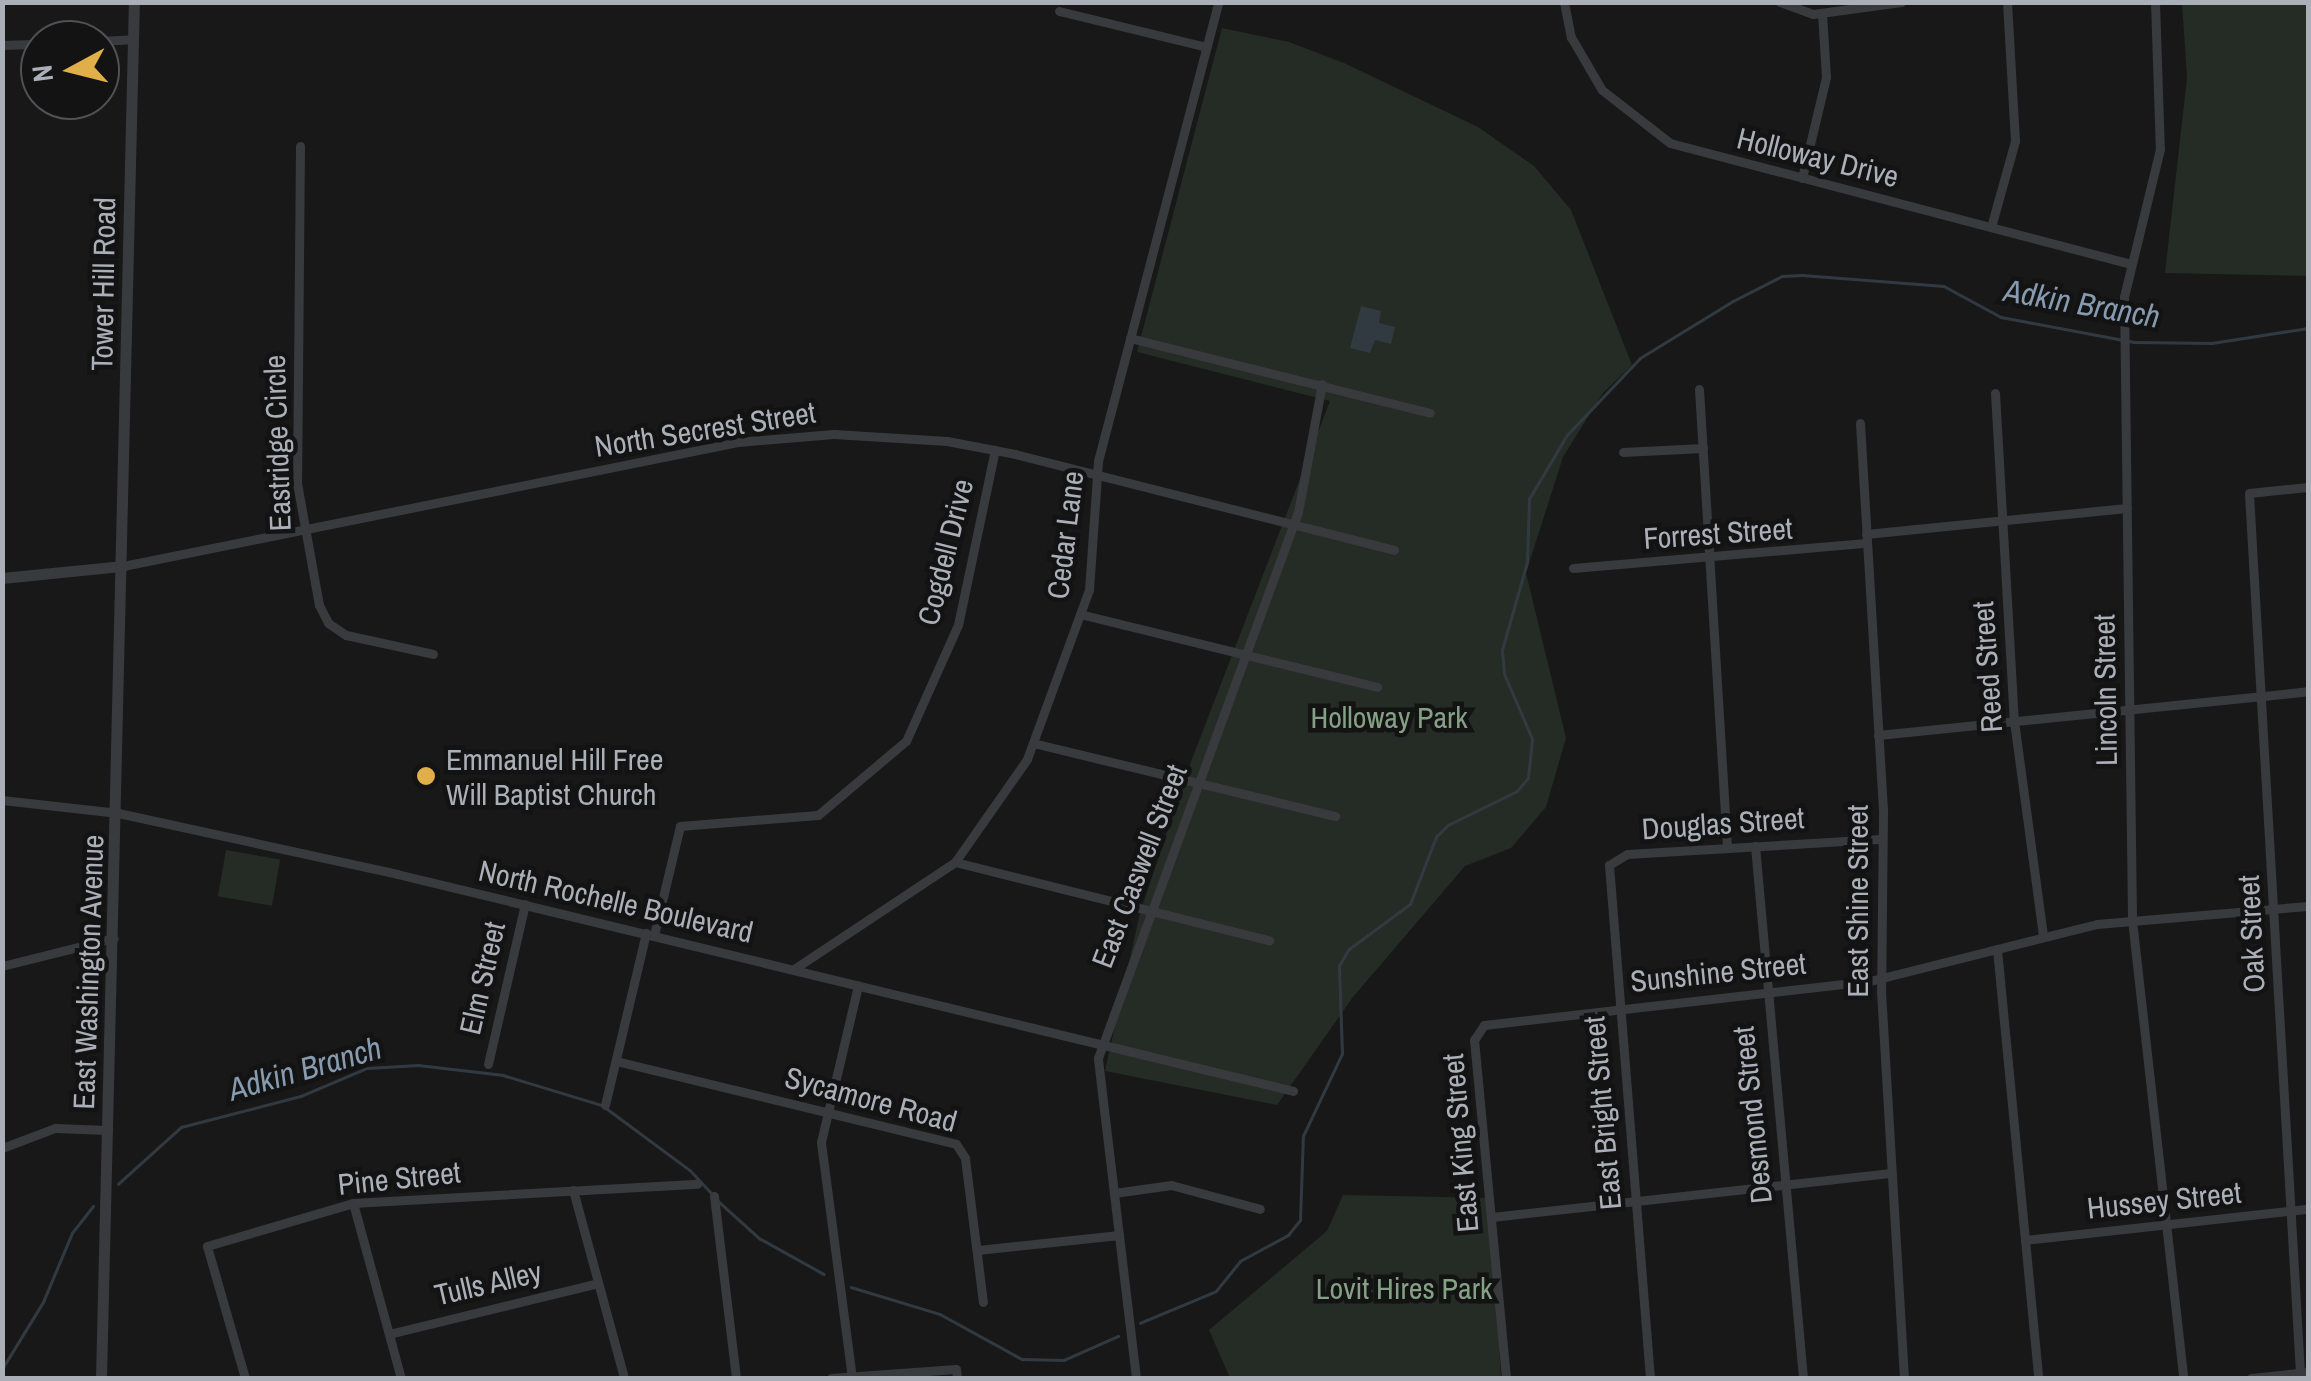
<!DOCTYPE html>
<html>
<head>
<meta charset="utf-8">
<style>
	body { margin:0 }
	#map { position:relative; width:2311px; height:1381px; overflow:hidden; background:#181819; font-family:"Archivo Narrow",sans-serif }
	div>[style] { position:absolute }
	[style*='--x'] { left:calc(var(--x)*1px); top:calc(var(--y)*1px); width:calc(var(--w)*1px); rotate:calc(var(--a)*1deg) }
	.green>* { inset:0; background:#242c25; transform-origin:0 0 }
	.water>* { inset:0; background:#323a41 }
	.stream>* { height:2.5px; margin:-1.25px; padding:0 1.25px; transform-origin:1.25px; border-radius:1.25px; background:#323a41 }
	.minor>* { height:9px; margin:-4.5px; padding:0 4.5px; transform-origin:4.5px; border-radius:4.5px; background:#393a3e }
	.tertiary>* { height:11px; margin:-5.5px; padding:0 5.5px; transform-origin:5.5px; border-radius:5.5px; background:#393a3e }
	.dots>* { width:28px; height:28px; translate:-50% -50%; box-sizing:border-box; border:5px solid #131314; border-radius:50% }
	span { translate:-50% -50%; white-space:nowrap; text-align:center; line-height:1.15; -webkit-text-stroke:9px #131314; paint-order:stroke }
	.street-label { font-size:30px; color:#abafb8 }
	.park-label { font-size:30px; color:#84a186 }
	.poi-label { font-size:30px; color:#abafb8 }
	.left { translate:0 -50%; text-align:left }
	.water-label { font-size:32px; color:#869baf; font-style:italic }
	.frame { position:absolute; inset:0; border:5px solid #abafb8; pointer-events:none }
	.north { position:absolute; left:20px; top:20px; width:100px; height:100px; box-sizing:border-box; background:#131314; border:2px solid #505156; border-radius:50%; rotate:263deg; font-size:28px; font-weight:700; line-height:40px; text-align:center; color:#abafb8 }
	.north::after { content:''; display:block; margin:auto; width:35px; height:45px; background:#e0af49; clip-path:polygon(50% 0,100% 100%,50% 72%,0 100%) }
</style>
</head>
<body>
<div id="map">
	<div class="green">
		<i style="clip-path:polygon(2182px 3px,2308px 3px,2308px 276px,2165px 273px,2187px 78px)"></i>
		<i style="clip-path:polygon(1222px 28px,1289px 42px,1344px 63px,1478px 127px,1534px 166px,1571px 210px,1632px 365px,1603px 393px,1563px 457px,1526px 573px,1566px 738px,1546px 807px,1511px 848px,1465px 866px,1353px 997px,1277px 1105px,1105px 1071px,1140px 913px,1187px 772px,1330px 401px,1137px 352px)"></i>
		<i style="left:226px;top:850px;width:55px;height:47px;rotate:10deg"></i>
		<i style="clip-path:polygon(1343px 1195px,1490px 1198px,1501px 1378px,1230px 1378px,1209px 1330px,1327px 1231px)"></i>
	</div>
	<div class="water">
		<i style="clip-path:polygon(1361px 306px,1381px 311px,1379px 323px,1395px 327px,1391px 344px,1375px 340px,1370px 353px,1350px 348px)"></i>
	</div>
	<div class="stream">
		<i style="--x:118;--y:1184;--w:85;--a:-42.1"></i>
		<i style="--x:181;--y:1127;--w:124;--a:-14.5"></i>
		<i style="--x:301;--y:1096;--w:72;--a:-23"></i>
		<i style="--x:367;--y:1068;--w:51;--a:-3.4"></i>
		<i style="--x:418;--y:1065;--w:86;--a:6.7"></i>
		<i style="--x:503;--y:1075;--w:103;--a:16.9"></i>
		<i style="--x:602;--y:1105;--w:109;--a:36.5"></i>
		<i style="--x:690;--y:1170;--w:33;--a:47"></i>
		<i style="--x:717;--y:1200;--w:57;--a:42.1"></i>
		<i style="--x:759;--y:1238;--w:74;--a:29"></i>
		<i style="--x:851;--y:1287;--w:93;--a:16.9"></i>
		<i style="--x:940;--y:1314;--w:94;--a:28.8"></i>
		<i style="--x:1022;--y:1359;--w:42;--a:1.4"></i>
		<i style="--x:1064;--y:1360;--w:59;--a:-24"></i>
		<i style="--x:1140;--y:1323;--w:82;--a:-22.8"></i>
		<i style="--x:1216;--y:1291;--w:38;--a:-51"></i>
		<i style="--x:1240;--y:1261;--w:55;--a:-28.4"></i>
		<i style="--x:1288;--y:1235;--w:19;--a:-51"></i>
		<i style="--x:1300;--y:1220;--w:84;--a:-88"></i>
		<i style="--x:1303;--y:1136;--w:91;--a:-64.6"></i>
		<i style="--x:1342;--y:1054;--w:88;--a:-92"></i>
		<i style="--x:1339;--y:966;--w:20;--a:-60"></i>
		<i style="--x:1349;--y:949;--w:76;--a:-36.4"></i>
		<i style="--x:1410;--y:904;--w:72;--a:-68.8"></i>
		<i style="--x:1436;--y:837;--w:17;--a:-45"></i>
		<i style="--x:1448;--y:825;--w:77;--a:-26.2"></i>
		<i style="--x:1517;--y:791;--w:17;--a:-50"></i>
		<i style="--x:1528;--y:778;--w:39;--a:-84"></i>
		<i style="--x:1532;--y:739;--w:71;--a:-113.3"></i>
		<i style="--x:1504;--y:674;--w:24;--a:-95"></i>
		<i style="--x:1502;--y:650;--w:91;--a:-74.1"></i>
		<i style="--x:1527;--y:562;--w:63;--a:-88.2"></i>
		<i style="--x:1529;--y:499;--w:74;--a:-59.3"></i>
		<i style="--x:1567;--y:435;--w:106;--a:-46.5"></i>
		<i style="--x:1640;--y:358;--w:109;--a:-31.5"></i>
		<i style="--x:1733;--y:301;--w:55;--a:-27"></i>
		<i style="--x:1782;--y:276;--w:20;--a:-3"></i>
		<i style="--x:1802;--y:275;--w:142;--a:4.4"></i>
		<i style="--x:1944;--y:286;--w:65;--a:28.5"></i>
		<i style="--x:2001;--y:317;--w:135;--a:10.6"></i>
		<i style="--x:2134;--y:342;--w:78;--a:0.7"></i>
		<i style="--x:2212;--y:343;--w:97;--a:-8.9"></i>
		<i style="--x:2;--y:1369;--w:79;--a:-58.5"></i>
		<i style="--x:43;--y:1302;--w:75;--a:-67.2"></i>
		<i style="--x:72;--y:1233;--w:34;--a:-52"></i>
	</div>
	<div class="minor">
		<i style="--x:1564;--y:2;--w:36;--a:79"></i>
		<i style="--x:1571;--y:37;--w:61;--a:59.7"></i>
		<i style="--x:1602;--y:90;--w:86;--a:37.9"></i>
		<i style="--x:1670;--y:143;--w:477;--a:14.7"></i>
		<i style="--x:1780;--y:2;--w:35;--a:20"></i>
		<i style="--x:1813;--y:14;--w:89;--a:-7.8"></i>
		<i style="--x:2155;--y:2;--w:147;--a:88.1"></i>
		<i style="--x:2160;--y:149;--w:152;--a:103.7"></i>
		<i style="--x:2124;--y:297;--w:623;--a:89.26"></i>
		<i style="--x:2132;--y:920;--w:461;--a:83.6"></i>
		<i style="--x:1059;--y:11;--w:152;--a:13.7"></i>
		<i style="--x:100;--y:41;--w:33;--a:-3"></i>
		<i style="--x:2;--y:45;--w:38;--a:-2"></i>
		<i style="--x:300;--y:146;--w:337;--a:90.5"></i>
		<i style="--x:297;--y:483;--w:124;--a:79.8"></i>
		<i style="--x:319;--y:605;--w:20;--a:63"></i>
		<i style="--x:328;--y:623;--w:22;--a:34"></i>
		<i style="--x:346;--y:635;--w:89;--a:12.3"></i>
		<i style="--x:1802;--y:178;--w:104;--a:-76.6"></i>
		<i style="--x:1826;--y:77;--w:64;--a:-93.6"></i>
		<i style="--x:1991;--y:227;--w:89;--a:-74.4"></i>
		<i style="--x:2015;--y:141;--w:139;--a:-93.3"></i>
		<i style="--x:1130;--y:338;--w:309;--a:14"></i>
		<i style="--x:1699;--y:389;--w:460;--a:86.5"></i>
		<i style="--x:1995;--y:393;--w:329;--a:86.7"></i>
		<i style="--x:2014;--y:721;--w:217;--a:82.3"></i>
		<i style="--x:1860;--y:423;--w:391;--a:86.6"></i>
		<i style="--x:1883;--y:813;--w:178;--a:90.6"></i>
		<i style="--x:1881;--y:991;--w:388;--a:86.6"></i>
		<i style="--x:1623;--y:452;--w:80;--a:-2.9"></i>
		<i style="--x:1866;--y:534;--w:262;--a:-5.7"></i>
		<i style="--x:123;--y:566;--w:627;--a:-11.4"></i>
		<i style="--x:738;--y:442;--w:96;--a:-4.8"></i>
		<i style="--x:834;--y:434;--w:113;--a:3.5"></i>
		<i style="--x:947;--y:441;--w:69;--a:10.8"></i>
		<i style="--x:1015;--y:454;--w:391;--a:14.2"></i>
		<i style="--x:1573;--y:568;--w:294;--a:-4.9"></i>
		<i style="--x:1080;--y:614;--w:306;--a:13.8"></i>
		<i style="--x:1878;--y:735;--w:432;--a:-5.8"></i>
		<i style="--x:1033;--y:743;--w:311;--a:13.6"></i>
		<i style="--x:2;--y:800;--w:117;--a:6.4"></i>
		<i style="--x:118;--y:813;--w:286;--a:12.3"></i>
		<i style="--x:397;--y:874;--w:922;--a:13.61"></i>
		<i style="--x:1755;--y:846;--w:534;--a:84.84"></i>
		<i style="--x:955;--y:862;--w:324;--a:14"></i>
		<i style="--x:654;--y:935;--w:112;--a:-76.6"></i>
		<i style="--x:680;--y:826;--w:138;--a:-4.6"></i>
		<i style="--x:818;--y:815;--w:115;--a:-40.1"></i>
		<i style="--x:906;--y:741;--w:127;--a:-65.9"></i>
		<i style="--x:958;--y:625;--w:179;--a:-78.1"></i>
		<i style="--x:1997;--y:949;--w:431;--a:84.5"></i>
		<i style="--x:2;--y:966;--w:115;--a:-14"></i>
		<i style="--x:794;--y:969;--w:193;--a:-33.6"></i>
		<i style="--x:955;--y:862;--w:126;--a:-55"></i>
		<i style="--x:1027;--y:759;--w:180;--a:-69.9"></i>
		<i style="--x:1089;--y:590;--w:129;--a:-86"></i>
		<i style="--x:1098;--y:461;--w:474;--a:-75.3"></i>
		<i style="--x:616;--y:1061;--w:350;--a:13.7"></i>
		<i style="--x:956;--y:1144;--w:17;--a:57"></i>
		<i style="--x:965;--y:1158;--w:145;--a:82.9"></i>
		<i style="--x:488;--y:1064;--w:164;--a:-77"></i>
		<i style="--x:605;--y:1105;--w:177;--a:-76.6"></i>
		<i style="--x:2;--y:1148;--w:57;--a:-20.7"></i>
		<i style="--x:55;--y:1128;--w:53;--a:2.2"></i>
		<i style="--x:573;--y:1190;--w:195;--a:74.8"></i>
		<i style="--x:1114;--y:1193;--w:58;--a:-8"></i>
		<i style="--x:1171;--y:1185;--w:92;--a:15.1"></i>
		<i style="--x:714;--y:1196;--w:183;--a:83.1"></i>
		<i style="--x:353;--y:1203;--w:181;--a:74.7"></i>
		<i style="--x:1492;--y:1217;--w:402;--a:-6.3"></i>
		<i style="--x:2025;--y:1240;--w:285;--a:-6.3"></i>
		<i style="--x:978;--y:1250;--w:142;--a:-6.1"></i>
		<i style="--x:389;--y:1334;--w:215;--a:-13.7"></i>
		<i style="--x:2300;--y:1373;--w:881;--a:-93.32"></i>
		<i style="--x:2249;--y:493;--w:59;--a:-5.8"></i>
		<i style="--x:245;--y:1378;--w:137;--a:-106.1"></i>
		<i style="--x:207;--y:1246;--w:152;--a:-16.4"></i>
		<i style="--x:353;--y:1203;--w:345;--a:-3.2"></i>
		<i style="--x:831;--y:1378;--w:125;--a:-4.1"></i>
		<i style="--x:956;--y:1369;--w:9;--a:84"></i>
		<i style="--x:852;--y:1378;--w:238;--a:-97.5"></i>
		<i style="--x:821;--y:1142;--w:161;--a:-76.7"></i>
		<i style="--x:1136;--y:1378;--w:322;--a:-96.8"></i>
		<i style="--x:1098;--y:1058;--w:581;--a:-69.88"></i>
		<i style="--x:1298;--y:512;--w:130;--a:-79.4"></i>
		<i style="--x:1506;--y:1378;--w:340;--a:-95.4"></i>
		<i style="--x:1474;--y:1040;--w:18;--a:-56"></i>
		<i style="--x:1484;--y:1025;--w:388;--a:-6.5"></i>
		<i style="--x:1870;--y:981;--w:234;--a:-14.1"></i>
		<i style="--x:2097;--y:924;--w:212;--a:-4.9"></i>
		<i style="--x:1650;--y:1378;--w:515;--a:-94.57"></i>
		<i style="--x:1609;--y:865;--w:21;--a:-31"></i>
		<i style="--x:1627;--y:854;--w:255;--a:-3.4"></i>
		<i style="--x:2251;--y:1378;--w:57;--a:-6"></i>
	</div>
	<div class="tertiary">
		<i style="--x:2;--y:578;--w:122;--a:-5.7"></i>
		<i style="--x:101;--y:1378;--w:1376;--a:-88.63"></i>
	</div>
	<div class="dots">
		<i style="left:426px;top:776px;background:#e0af49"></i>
	</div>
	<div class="street-label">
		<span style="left:1818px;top:157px;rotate:14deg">Holloway Drive</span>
		<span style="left:103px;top:284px;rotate:-89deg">Tower Hill Road</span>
		<span style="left:705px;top:429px;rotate:-9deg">North Secrest Street</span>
		<span style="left:277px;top:443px;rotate:-92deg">Eastridge Circle</span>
		<span style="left:1718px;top:533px;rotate:-4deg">Forrest Street</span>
		<span style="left:1065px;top:535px;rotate:-83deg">Cedar Lane</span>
		<span style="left:945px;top:552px;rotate:-76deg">Cogdell Drive</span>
		<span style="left:1987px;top:667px;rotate:-94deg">Reed Street</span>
		<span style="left:2105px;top:690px;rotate:-91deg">Lincoln Street</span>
		<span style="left:1723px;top:823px;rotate:-4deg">Douglas Street</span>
		<span style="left:1139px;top:866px;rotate:-69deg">East Caswell Street</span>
		<span style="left:616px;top:901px;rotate:13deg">North Rochelle Boulevard</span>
		<span style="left:1857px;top:901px;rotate:-90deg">East Shine Street</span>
		<span style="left:2251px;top:934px;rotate:-93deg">Oak Street</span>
		<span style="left:88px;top:972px;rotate:-88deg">East Washington Avenue</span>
		<span style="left:1718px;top:972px;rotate:-6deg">Sunshine Street</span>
		<span style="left:482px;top:978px;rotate:-77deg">Elm Street</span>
		<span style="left:871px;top:1099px;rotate:15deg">Sycamore Road</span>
		<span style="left:1602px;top:1113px;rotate:-95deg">East Bright Street</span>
		<span style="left:1752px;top:1115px;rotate:-96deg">Desmond Street</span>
		<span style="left:1460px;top:1143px;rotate:-95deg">East King Street</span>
		<span style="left:399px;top:1178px;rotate:-6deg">Pine Street</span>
		<span style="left:2164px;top:1200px;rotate:-6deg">Hussey Street</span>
		<span style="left:488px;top:1283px;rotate:-13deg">Tulls Alley</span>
	</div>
	<div class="park-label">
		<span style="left:1389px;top:717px">Holloway Park</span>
		<span style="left:1404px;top:1288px">Lovit Hires Park</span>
	</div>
	<div class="poi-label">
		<span class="left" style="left:446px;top:776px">Emmanuel Hill Free<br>Will Baptist Church</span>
	</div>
	<div class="water-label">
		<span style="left:2082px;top:304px;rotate:10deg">Adkin Branch</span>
		<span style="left:305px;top:1069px;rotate:-16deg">Adkin Branch</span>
	</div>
	<div class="frame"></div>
	<div class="north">N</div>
</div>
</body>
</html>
